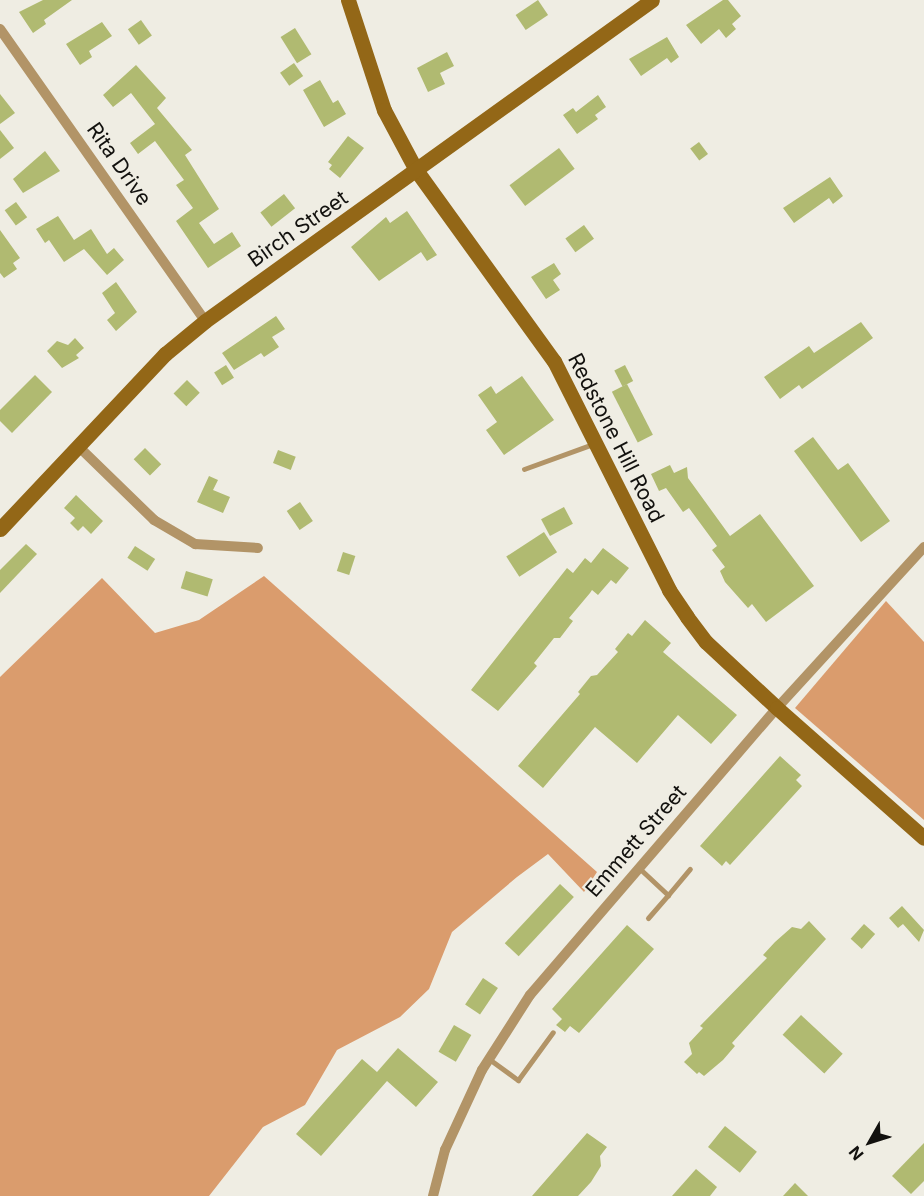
<!DOCTYPE html>
<html>
<head>
<meta charset="utf-8">
<style>
	body { margin:0 }
	#map { position:relative; width:924px; height:1196px; overflow:hidden; background:#efede3; font-family:Inter,sans-serif }
	div>[style] { position:absolute }
	[style*='--x'] { left:calc(var(--x)*1px); top:calc(var(--y)*1px); width:calc(var(--w)*1px); rotate:calc(var(--a)*1deg) }
	.forest>* { inset:0; background:#da9c6d }
	.building>* { inset:0; background:#b0ba71; transform-origin:0 0 }
	.service>* { height:5px; margin:-2.5px; padding:0 2.5px; transform-origin:2.5px; border-radius:2.5px; background:#b29467 }
	.minor>* { height:10px; margin:-5px; padding:0 5px; transform-origin:5px; border-radius:5px; background:#b29467 }
	.secondary>* { height:15px; margin:-7.5px; padding:0 7.5px; transform-origin:7.5px; border-radius:7.5px; background:#936717 }
	span { translate:-50% -50%; white-space:nowrap; text-align:center; line-height:1.15; -webkit-text-stroke:4.5px #efede3; paint-order:stroke }
	.street-label { font-size:21px; color:#12110e }
	.north { position:absolute; left:840px; top:1112px; width:60px; height:60px; -webkit-text-stroke:4px #efede3; paint-order:stroke; rotate:231deg; font-size:16px; font-weight:700; line-height:24px; text-align:center; color:#12110e }
	.north::after { content:''; display:block; margin:auto; width:21px; height:27px; background:#12110e; clip-path:polygon(50% 0,100% 100%,50% 72%,0 100%) }
</style>
</head>
<body>
<div id="map">
	<div class="forest">
		<i style="clip-path:polygon(264px 576px,597px 872px,584px 892px,548px 854px,517px 877px,452px 932px,429px 989px,400px 1017px,337px 1050px,305px 1105px,263px 1127px,209px 1196px,0 1196px,0 677px,102px 578px,155px 633px,199px 620px)"></i>
		<i style="clip-path:polygon(886px 601px,924px 642px,924px 820px,795px 708px)"></i>
	</div>
	<div class="building">
		<i style="clip-path:polygon(43px 0,72px 0,44px 20px,46px 24px,33px 33px,19px 12px)"></i>
		<i style="left:538px;top:0;width:18px;height:27px;rotate:56deg"></i>
		<i style="clip-path:polygon(723px 0,728px 0,741px 16px,732px 24px,736px 29px,726px 38px,719px 29px,701px 44px,686px 25px)"></i>
		<i style="left:141px;top:20px;width:19px;height:16px;rotate:55deg"></i>
		<i style="clip-path:polygon(102px 22px,112px 36px,89px 51px,92px 57px,80px 65px,66px 44px)"></i>
		<i style="left:295px;top:28px;width:31px;height:17px;rotate:58deg"></i>
		<i style="clip-path:polygon(667px 37px,679px 57px,671px 63px,667px 58px,641px 76px,629px 59px)"></i>
		<i style="clip-path:polygon(447px 52px,454px 66px,440px 73px,445px 84px,428px 92px,417px 68px)"></i>
		<i style="left:294px;top:63px;width:16px;height:17px;rotate:55deg"></i>
		<i style="clip-path:polygon(136px 65px,166px 98px,157px 108px,192px 150px,185px 155px,219px 209px,199px 223px,214px 244px,232px 232px,241px 246px,208px 268px,176px 221px,193px 208px,176px 185px,184px 180px,155px 141px,138px 154px,130px 143px,155px 124px,131px 93px,113px 107px,103px 95px)"></i>
		<i style="clip-path:polygon(320px 80px,333px 103px,338px 100px,346px 114px,324px 127px,303px 90px)"></i>
		<i style="clip-path:polygon(0 94px,15px 113px,0 124px)"></i>
		<i style="clip-path:polygon(598px 95px,606px 107px,595px 115px,598px 119px,577px 134px,563px 115px,573px 108px,576px 112px)"></i>
		<i style="clip-path:polygon(0 130px,14px 148px,0 159px)"></i>
		<i style="clip-path:polygon(348px 136px,364px 148px,340px 178px,329px 169px,332px 165px,328px 162px)"></i>
		<i style="left:699px;top:142px;width:15px;height:11px;rotate:53deg"></i>
		<i style="left:559px;top:148px;width:26px;height:62px;rotate:53deg"></i>
		<i style="clip-path:polygon(45px 151px,60px 171px,23px 193px,13px 179px)"></i>
		<i style="clip-path:polygon(830px 177px,843px 196px,833px 204px,829px 198px,794px 223px,783px 208px)"></i>
		<i style="left:284px;top:194px;width:18px;height:30px;rotate:52deg"></i>
		<i style="left:16px;top:202px;width:19px;height:14px;rotate:54deg"></i>
		<i style="clip-path:polygon(407px 211px,437px 255px,427px 261px,421px 252px,379px 281px,351px 247px,386px 217px,390px 223px)"></i>
		<i style="clip-path:polygon(58px 216px,74px 240px,91px 229px,107px 254px,114px 248px,124px 260px,107px 275px,84px 249px,64px 262px,49px 240px,45px 243px,36px 229px)"></i>
		<i style="left:584px;top:225px;width:17px;height:23px;rotate:54deg"></i>
		<i style="clip-path:polygon(0 230px,20px 258px,13px 263px,17px 269px,4px 278px,0 273px)"></i>
		<i style="clip-path:polygon(554px 263px,561px 274px,553px 280px,560px 290px,546px 299px,531px 277px)"></i>
		<i style="clip-path:polygon(116px 282px,137px 312px,116px 331px,107px 320px,115px 313px,102px 293px)"></i>
		<i style="clip-path:polygon(276px 316px,285px 329px,272px 337px,279px 347px,264px 357px,261px 353px,234px 370px,222px 353px)"></i>
		<i style="clip-path:polygon(861px 322px,873px 338px,802px 389px,799px 385px,780px 399px,764px 377px,809px 346px,814px 353px)"></i>
		<i style="clip-path:polygon(75px 338px,84px 348px,76px 355px,79px 358px,62px 368px,47px 351px,57px 341px,68px 345px)"></i>
		<i style="left:226px;top:365px;width:15px;height:14px;rotate:58deg"></i>
		<i style="left:625px;top:365px;width:18px;height:12px;rotate:63deg"></i>
		<i style="clip-path:polygon(35px 375px,52px 392px,12px 433px,0 421px,0 410px)"></i>
		<i style="clip-path:polygon(522px 376px,554px 420px,504px 455px,486px 430px,497px 422px,478px 395px,491px 386px,496px 394px)"></i>
		<i style="left:187px;top:380px;width:18px;height:19px;rotate:45deg"></i>
		<i style="left:627px;top:384px;width:57px;height:17px;rotate:63deg"></i>
		<i style="clip-path:polygon(813px 437px,838px 470px,848px 463px,890px 521px,861px 542px,794px 451px)"></i>
		<i style="left:145px;top:448px;width:23px;height:16px;rotate:45deg"></i>
		<i style="left:278px;top:450px;width:19px;height:14px;rotate:21deg"></i>
		<i style="clip-path:polygon(670px 465px,674px 473px,687px 467px,688px 478px,730px 536px,760px 514px,814px 586px,766px 622px,752px 604px,748px 608px,725px 582px,720px 571px,725px 567px,712px 550px,717px 546px,689px 508px,683px 512px,666px 488px,659px 491px,651px 474px)"></i>
		<i style="clip-path:polygon(209px 476px,218px 480px,213px 490px,230px 497px,223px 513px,197px 502px)"></i>
		<i style="clip-path:polygon(76px 495px,103px 521px,91px 534px,83px 526px,78px 531px,70px 523px,75px 518px,64px 508px)"></i>
		<i style="left:300px;top:502px;width:23px;height:16px;rotate:56deg"></i>
		<i style="left:564px;top:507px;width:19px;height:26px;rotate:62deg"></i>
		<i style="left:544px;top:532px;width:24px;height:45px;rotate:57deg"></i>
		<i style="clip-path:polygon(26px 544px,37px 554px,0 593px,0 570px)"></i>
		<i style="left:135px;top:546px;width:24px;height:14px;rotate:33deg"></i>
		<i style="clip-path:polygon(603px 548px,629px 568px,616px 584px,611px 580px,598px 595px,592px 590px,590px 593px,569px 618px,573px 621px,560px 638px,554px 638px,534px 663px,537px 666px,498px 711px,471px 690px,567px 568px,573px 573px,585px 558px,591px 563px)"></i>
		<i style="left:343px;top:552px;width:13px;height:20px;rotate:18deg"></i>
		<i style="left:186px;top:571px;width:28px;height:18px;rotate:17deg"></i>
		<i style="clip-path:polygon(645px 620px,671px 643px,663px 652px,737px 715px,711px 744px,678px 715px,637px 763px,595px 727px,543px 788px,518px 766px,580px 694px,578px 692px,591px 676px,597px 675px,618px 652px,615px 649px,628px 633px,632px 636px)"></i>
		<i style="clip-path:polygon(780px 756px,801px 775px,796px 780px,802px 786px,730px 865px,726px 861px,722px 866px,700px 846px)"></i>
		<i style="left:560px;top:884px;width:19px;height:81px;rotate:43deg"></i>
		<i style="clip-path:polygon(902px 906px,924px 930px,919px 942px,903px 924px,898px 928px,889px 918px)"></i>
		<i style="clip-path:polygon(809px 921px,826px 939px,732px 1043px,735px 1046px,723px 1060px,704px 1076px,699px 1072px,697px 1074px,684px 1062px,692px 1054px,689px 1043px,703px 1028px,700px 1026px,767px 958px,763px 955px,775px 942px,792px 927px,801px 929px)"></i>
		<i style="left:864px;top:924px;width:15px;height:20px;rotate:42deg"></i>
		<i style="clip-path:polygon(627px 925px,654px 949px,579px 1033px,570px 1026px,565px 1032px,556px 1025px,562px 1019px,552px 1009px)"></i>
		<i style="left:483px;top:978px;width:18px;height:32px;rotate:34deg"></i>
		<i style="left:801px;top:1015px;width:57px;height:27px;rotate:43deg"></i>
		<i style="left:454px;top:1025px;width:20px;height:31px;rotate:30deg"></i>
		<i style="clip-path:polygon(398px 1048px,438px 1082px,416px 1107px,387px 1081px,321px 1156px,296px 1134px,362px 1059px,377px 1072px)"></i>
		<i style="left:725px;top:1126px;width:41px;height:27px;rotate:39deg"></i>
		<i style="clip-path:polygon(587px 1133px,607px 1147px,600px 1156px,601px 1166px,591px 1182px,578px 1196px,532px 1196px)"></i>
		<i style="clip-path:polygon(924px 1143px,924px 1181px,911px 1194px,892px 1176px)"></i>
		<i style="clip-path:polygon(696px 1169px,717px 1187px,710px 1196px,672px 1196px)"></i>
		<i style="clip-path:polygon(795px 1183px,808px 1196px,783px 1196px)"></i>
	</div>
	<div class="service">
		<i style="--x:524;--y:469;--w:73;--a:-19.9"></i>
		<i style="--x:639;--y:868;--w:40;--a:43"></i>
		<i style="--x:668;--y:895;--w:34;--a:-50"></i>
		<i style="--x:648;--y:918;--w:30;--a:-49"></i>
		<i style="--x:489;--y:1059;--w:36;--a:36"></i>
		<i style="--x:518;--y:1080;--w:59;--a:-53.9"></i>
	</div>
	<div class="minor">
		<i style="--x:0;--y:29;--w:357;--a:54.9"></i>
		<i style="--x:79;--y:447;--w:105;--a:44.2"></i>
		<i style="--x:154;--y:520;--w:48;--a:30.3"></i>
		<i style="--x:195;--y:544;--w:63;--a:3.6"></i>
		<i style="--x:433;--y:1196;--w:48;--a:-75.4"></i>
		<i style="--x:445;--y:1150;--w:88;--a:-65.2"></i>
		<i style="--x:482;--y:1070;--w:89;--a:-57.4"></i>
		<i style="--x:530;--y:995;--w:379;--a:-49.3"></i>
		<i style="--x:777;--y:708;--w:218;--a:-47.6"></i>
	</div>
	<div class="secondary">
		<i style="--x:348;--y:0;--w:116;--a:71.9"></i>
		<i style="--x:384;--y:110;--w:68;--a:61.9"></i>
		<i style="--x:416;--y:170;--w:236;--a:54.2"></i>
		<i style="--x:554;--y:361;--w:256;--a:63.3"></i>
		<i style="--x:669;--y:590;--w:32;--a:56"></i>
		<i style="--x:687;--y:617;--w:31;--a:53"></i>
		<i style="--x:706;--y:642;--w:97;--a:42.9"></i>
		<i style="--x:777;--y:708;--w:196;--a:41.5"></i>
		<i style="--x:0;--y:529;--w:241;--a:-46.7"></i>
		<i style="--x:165;--y:354;--w:52;--a:-39.5"></i>
		<i style="--x:205;--y:321;--w:550;--a:-35.68"></i>
	</div>
	<div class="street-label">
		<span style="left:119px;top:164px;rotate:55deg">Rita Drive</span>
		<span style="left:298px;top:229px;rotate:-35deg">Birch Street</span>
		<span style="left:616px;top:438px;rotate:63deg">Redstone Hill Road</span>
		<span style="left:636px;top:841px;rotate:-49deg">Emmett Street</span>
	</div>
	<div class="north">N</div>
</div>
</body>
</html>
